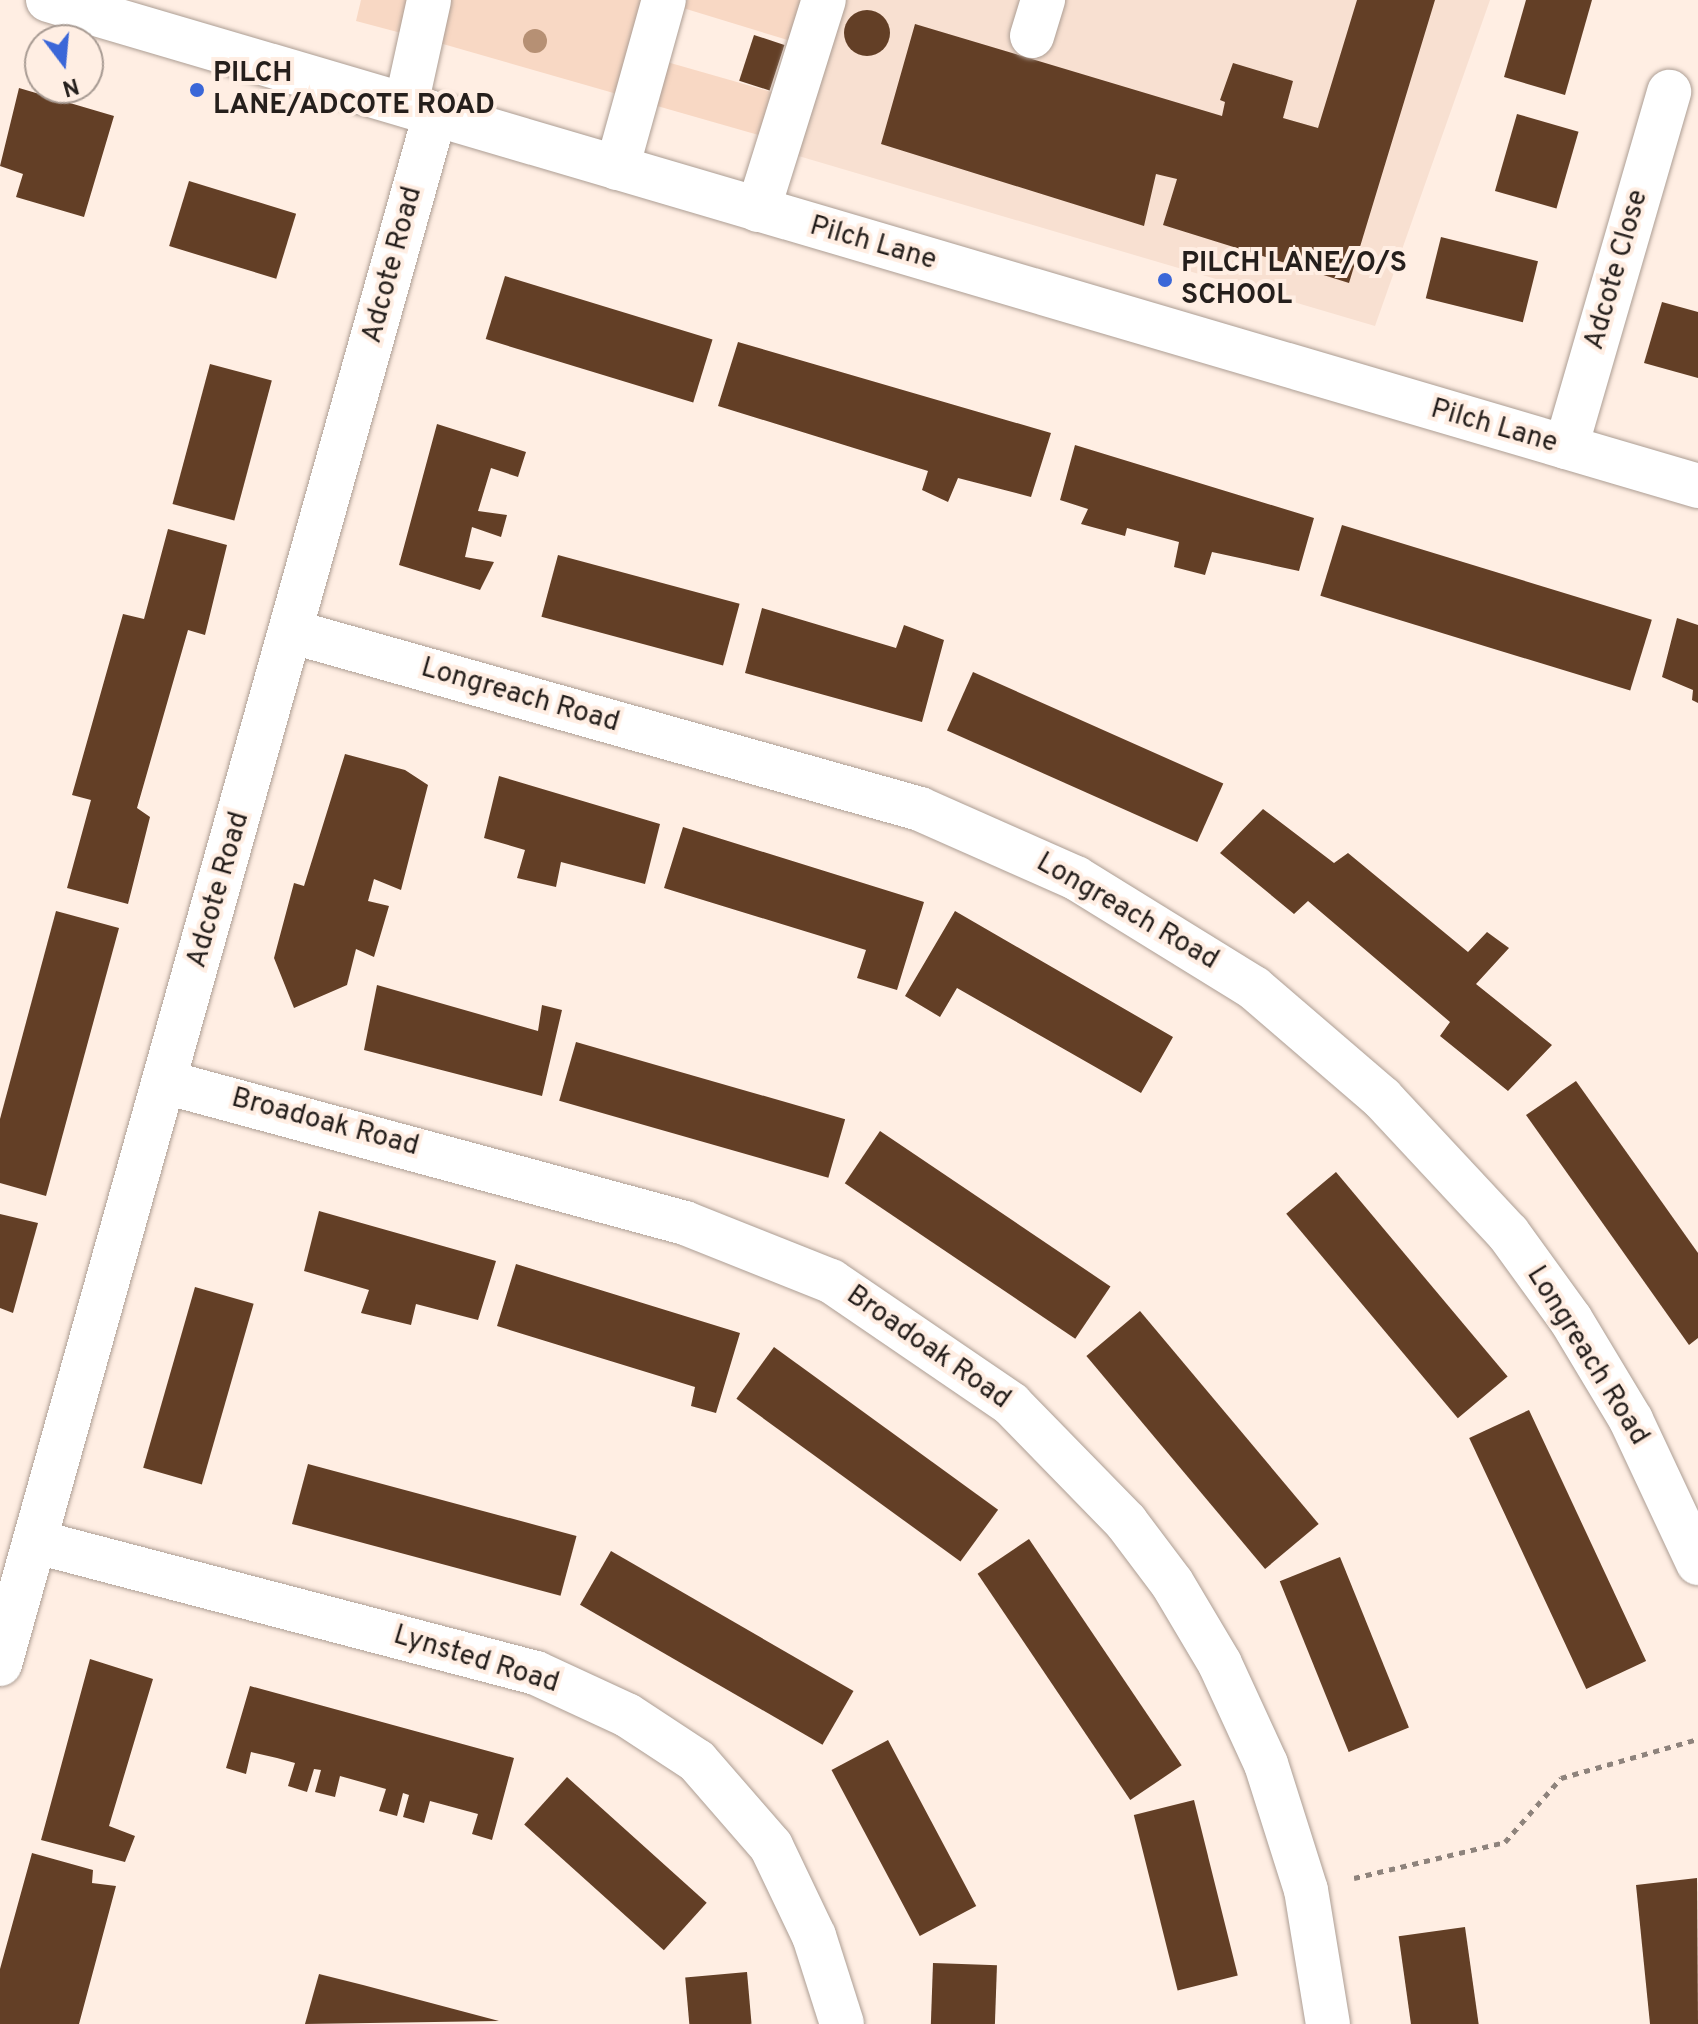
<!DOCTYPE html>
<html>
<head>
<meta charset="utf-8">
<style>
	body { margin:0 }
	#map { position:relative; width:1698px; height:2024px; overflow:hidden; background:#ffeee3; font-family:Overpass,sans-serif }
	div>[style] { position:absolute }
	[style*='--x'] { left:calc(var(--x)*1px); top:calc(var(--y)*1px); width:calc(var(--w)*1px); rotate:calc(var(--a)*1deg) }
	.built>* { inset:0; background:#f8e0d1 }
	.green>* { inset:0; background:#f8d8c4; transform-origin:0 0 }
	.building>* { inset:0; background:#633f26; transform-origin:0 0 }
	.round { border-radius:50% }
	.path>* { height:5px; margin-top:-2.5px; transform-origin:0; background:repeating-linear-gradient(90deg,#8e837c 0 6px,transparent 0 12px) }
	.roads { filter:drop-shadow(0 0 2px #ad9e94) drop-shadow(0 0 2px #ad9e94) }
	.minor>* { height:44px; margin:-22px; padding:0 22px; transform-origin:22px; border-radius:22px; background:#fff }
	.trees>* { width:24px; height:24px; margin:-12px; border-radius:50%; background:#b69074 }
	.dots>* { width:22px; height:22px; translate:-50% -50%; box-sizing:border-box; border:4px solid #ffeee3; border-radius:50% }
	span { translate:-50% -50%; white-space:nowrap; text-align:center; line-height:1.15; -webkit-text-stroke:8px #ffeee3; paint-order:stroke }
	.poi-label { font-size:28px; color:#251f1c; font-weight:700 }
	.left { translate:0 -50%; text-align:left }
	.street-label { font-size:28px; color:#251f1c }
	.north { position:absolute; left:24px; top:24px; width:80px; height:80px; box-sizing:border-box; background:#ffeee3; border:2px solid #a89b93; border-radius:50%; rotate:164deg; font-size:22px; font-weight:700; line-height:32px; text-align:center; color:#251f1c }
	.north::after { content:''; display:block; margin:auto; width:28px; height:36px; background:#3b67d8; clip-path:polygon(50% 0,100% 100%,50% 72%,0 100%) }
</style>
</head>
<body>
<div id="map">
	<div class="built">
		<i style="clip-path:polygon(805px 0,1490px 0,1375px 326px,758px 144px)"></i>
	</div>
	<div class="green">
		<i style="clip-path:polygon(361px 0,414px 0,405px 34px,356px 21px)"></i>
		<i style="clip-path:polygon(446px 0,644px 0,617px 94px,436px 42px)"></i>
		<i style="clip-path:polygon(687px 0,805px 0,791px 41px,683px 8px)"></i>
		<i style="left:660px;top:60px;width:119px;height:45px;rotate:16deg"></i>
	</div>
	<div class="building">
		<i style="clip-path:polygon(1357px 0,1435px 0,1349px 283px,1163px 225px,1177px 179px,1156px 174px,1144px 226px,881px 144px,915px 24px,1222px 116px,1225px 102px,1220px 100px,1233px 63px,1293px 81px,1283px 118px,1318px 128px)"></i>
		<i style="clip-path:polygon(1526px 0,1592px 0,1565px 95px,1504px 77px)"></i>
		<i class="round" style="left:844px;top:10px;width:46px;height:46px"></i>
		<i style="left:754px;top:35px;width:32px;height:48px;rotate:18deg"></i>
		<i style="clip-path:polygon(19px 88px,114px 116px,84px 217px,16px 197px,23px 174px,0 166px)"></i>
		<i style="left:1517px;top:114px;width:64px;height:80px;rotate:16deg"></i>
		<i style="left:189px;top:181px;width:112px;height:68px;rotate:17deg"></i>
		<i style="left:1441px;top:237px;width:100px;height:63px;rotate:14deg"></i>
		<i style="left:505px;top:276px;width:217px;height:66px;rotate:17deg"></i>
		<i style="clip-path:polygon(1662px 302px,1698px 312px,1698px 378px,1644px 363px)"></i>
		<i style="clip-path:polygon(738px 342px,1051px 433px,1031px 497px,958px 478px,948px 502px,922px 490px,928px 471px,718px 406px)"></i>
		<i style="left:210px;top:364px;width:64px;height:145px;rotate:15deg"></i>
		<i style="clip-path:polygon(437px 424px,526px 452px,518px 477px,491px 468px,478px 511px,507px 515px,501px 537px,472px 527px,465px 557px,494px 562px,480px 590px,399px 565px)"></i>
		<i style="clip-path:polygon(1075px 445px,1314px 518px,1299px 571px,1212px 552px,1205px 575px,1174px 567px,1179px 542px,1127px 528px,1125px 536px,1081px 524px,1088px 509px,1060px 500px)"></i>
		<i style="left:1342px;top:525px;width:324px;height:74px;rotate:17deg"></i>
		<i style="clip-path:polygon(168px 529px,227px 545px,205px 635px,188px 630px,137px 808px,150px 817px,128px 904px,67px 888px,91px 800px,72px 795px,123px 614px,144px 619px)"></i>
		<i style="left:558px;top:555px;width:188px;height:64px;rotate:15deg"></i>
		<i style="clip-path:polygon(762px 608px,896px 648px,904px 625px,944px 640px,922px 722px,745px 673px)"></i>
		<i style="clip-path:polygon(1677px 618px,1698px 625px,1698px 703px,1692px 700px,1693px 690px,1662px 677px)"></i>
		<i style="left:973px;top:672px;width:274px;height:64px;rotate:24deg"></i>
		<i style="clip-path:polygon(345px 754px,405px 770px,428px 785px,401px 890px,374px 879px,368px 901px,389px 906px,374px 957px,356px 949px,347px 985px,294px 1008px,274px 958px,294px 883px,304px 886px)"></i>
		<i style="clip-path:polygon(499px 776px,660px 824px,645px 884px,561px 862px,556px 887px,517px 878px,525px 850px,484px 838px)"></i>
		<i style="clip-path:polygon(1263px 809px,1334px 863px,1348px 853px,1468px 952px,1487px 932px,1509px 948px,1476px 984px,1552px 1045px,1508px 1091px,1440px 1036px,1450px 1022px,1308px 901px,1294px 914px,1220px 853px)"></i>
		<i style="clip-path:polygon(683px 827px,924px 902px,897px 990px,857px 978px,866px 950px,664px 888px)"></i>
		<i style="clip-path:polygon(56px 911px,119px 928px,46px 1196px,0 1183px,0 1119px)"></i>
		<i style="clip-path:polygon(955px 911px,1173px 1037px,1141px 1093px,957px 988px,940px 1017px,905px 996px)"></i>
		<i style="clip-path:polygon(377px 985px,538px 1031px,542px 1005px,562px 1010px,542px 1096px,364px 1050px)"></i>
		<i style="left:576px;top:1042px;width:280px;height:61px;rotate:16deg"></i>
		<i style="clip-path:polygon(1576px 1081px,1698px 1253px,1698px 1338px,1689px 1345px,1526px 1115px)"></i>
		<i style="left:880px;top:1131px;width:278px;height:63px;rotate:34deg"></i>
		<i style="left:1336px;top:1172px;width:267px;height:65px;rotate:50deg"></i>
		<i style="clip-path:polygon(319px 1211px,496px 1261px,478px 1320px,416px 1304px,411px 1325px,361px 1313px,369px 1290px,304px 1271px)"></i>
		<i style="clip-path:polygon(0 1214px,38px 1223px,13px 1313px,0 1308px)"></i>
		<i style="clip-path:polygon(516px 1264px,740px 1333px,716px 1413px,691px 1406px,695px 1387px,497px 1326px)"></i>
		<i style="left:195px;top:1287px;width:61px;height:188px;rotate:16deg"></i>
		<i style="left:1140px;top:1311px;width:278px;height:70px;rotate:50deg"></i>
		<i style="left:774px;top:1347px;width:277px;height:64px;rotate:36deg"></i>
		<i style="left:1529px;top:1410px;width:277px;height:66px;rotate:65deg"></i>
		<i style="left:308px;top:1464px;width:278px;height:62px;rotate:15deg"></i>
		<i style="left:1029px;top:1539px;width:273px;height:62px;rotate:56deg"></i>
		<i style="left:611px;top:1551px;width:280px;height:62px;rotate:30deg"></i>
		<i style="left:1340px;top:1557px;width:184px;height:65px;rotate:68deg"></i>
		<i style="clip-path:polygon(90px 1659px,153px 1679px,109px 1826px,135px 1836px,125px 1862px,41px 1840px)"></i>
		<i style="clip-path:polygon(250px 1686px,514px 1758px,492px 1840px,472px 1834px,478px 1814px,430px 1801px,424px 1823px,403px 1817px,409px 1795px,403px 1793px,397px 1816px,379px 1811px,386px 1789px,365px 1783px,340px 1776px,335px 1797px,315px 1792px,321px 1770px,314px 1769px,307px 1792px,288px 1786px,295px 1763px,277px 1758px,251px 1752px,246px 1774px,226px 1768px)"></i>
		<i style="left:888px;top:1740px;width:188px;height:64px;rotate:62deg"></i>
		<i style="left:567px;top:1777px;width:188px;height:64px;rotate:42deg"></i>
		<i style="left:1194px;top:1800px;width:181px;height:62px;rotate:76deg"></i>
		<i style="clip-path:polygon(32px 1853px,93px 1870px,92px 1883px,116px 1886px,79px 2024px,0 2024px,0 1969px)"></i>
		<i style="clip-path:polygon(1697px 1878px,1698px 2024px,1650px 2024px,1636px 1885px)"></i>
		<i style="left:1465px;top:1927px;width:98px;height:67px;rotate:82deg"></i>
		<i style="left:933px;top:1963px;width:64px;height:61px;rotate:2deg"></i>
		<i style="left:747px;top:1972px;width:52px;height:62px;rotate:85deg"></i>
		<i style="clip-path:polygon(319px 1974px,363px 1985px,499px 2021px,305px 2024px)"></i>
	</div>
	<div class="path">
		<i style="--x:1354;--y:1878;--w:155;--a:-13.4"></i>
		<i style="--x:1505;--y:1842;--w:85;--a:-48.8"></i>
		<i style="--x:1561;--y:1778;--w:142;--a:-15.9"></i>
	</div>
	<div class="roads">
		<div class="minor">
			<i style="--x:48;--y:0;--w:1720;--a:16.41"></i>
			<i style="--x:1032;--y:36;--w:38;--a:-73"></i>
			<i style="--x:406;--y:105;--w:107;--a:-77.6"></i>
			<i style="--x:617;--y:168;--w:174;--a:-74.4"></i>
			<i style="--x:758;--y:210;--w:220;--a:-72.6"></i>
			<i style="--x:1566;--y:447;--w:370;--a:-73.8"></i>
			<i style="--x:293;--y:632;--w:652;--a:15.76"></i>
			<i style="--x:920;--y:809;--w:171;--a:23.9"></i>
			<i style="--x:1076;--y:878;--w:209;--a:31.7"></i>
			<i style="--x:1254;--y:988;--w:169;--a:40.7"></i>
			<i style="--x:1382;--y:1098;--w:185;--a:47"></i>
			<i style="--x:1508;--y:1233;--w:107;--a:54.1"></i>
			<i style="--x:1571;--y:1320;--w:117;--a:59"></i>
			<i style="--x:1631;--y:1420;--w:158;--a:64.9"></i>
			<i style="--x:165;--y:1082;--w:539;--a:15.17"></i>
			<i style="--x:685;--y:1223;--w:157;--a:21.7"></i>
			<i style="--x:831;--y:1281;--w:218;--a:34.3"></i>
			<i style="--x:1011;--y:1404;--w:165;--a:45.7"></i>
			<i style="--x:1126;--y:1522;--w:76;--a:53"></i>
			<i style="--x:1172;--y:1583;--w:94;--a:59.3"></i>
			<i style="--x:1220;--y:1664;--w:110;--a:65.3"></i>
			<i style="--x:1266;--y:1764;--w:132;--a:72.4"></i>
			<i style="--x:1306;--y:1890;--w:136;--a:80.7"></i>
			<i style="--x:37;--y:1542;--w:516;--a:14.71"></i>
			<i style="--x:536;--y:1673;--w:100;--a:24.8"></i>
			<i style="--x:627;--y:1715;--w:84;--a:33.3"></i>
			<i style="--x:697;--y:1761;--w:113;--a:49"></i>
			<i style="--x:771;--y:1846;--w:100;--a:64.5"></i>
			<i style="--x:814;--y:1936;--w:92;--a:72.3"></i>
			<i style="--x:0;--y:1664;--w:1610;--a:-74.32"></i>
		</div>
	</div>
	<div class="trees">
		<i style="left:535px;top:41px"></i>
	</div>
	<div class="dots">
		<i style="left:197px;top:90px;background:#3b67d8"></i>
		<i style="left:1165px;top:280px;background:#3b67d8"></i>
	</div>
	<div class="poi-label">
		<span class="left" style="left:213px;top:90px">PILCH<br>LANE/ADCOTE ROAD</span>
		<span class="left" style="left:1181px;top:280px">PILCH LANE/O/S<br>SCHOOL</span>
	</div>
	<div class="street-label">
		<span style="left:873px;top:244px;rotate:16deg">Pilch Lane</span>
		<span style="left:393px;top:265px;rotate:-75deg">Adcote Road</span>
		<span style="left:1617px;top:270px;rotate:-74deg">Adcote Close</span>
		<span style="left:1494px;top:427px;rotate:16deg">Pilch Lane</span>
		<span style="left:520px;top:696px;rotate:16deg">Longreach Road</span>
		<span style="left:219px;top:890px;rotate:-74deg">Adcote Road</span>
		<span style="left:1127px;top:912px;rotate:30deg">Longreach Road</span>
		<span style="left:325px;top:1123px;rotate:15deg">Broadoak Road</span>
		<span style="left:928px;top:1348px;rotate:35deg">Broadoak Road</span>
		<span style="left:1587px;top:1356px;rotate:58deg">Longreach Road</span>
		<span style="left:476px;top:1660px;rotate:17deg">Lynsted Road</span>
	</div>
	<div class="north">N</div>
</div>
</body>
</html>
